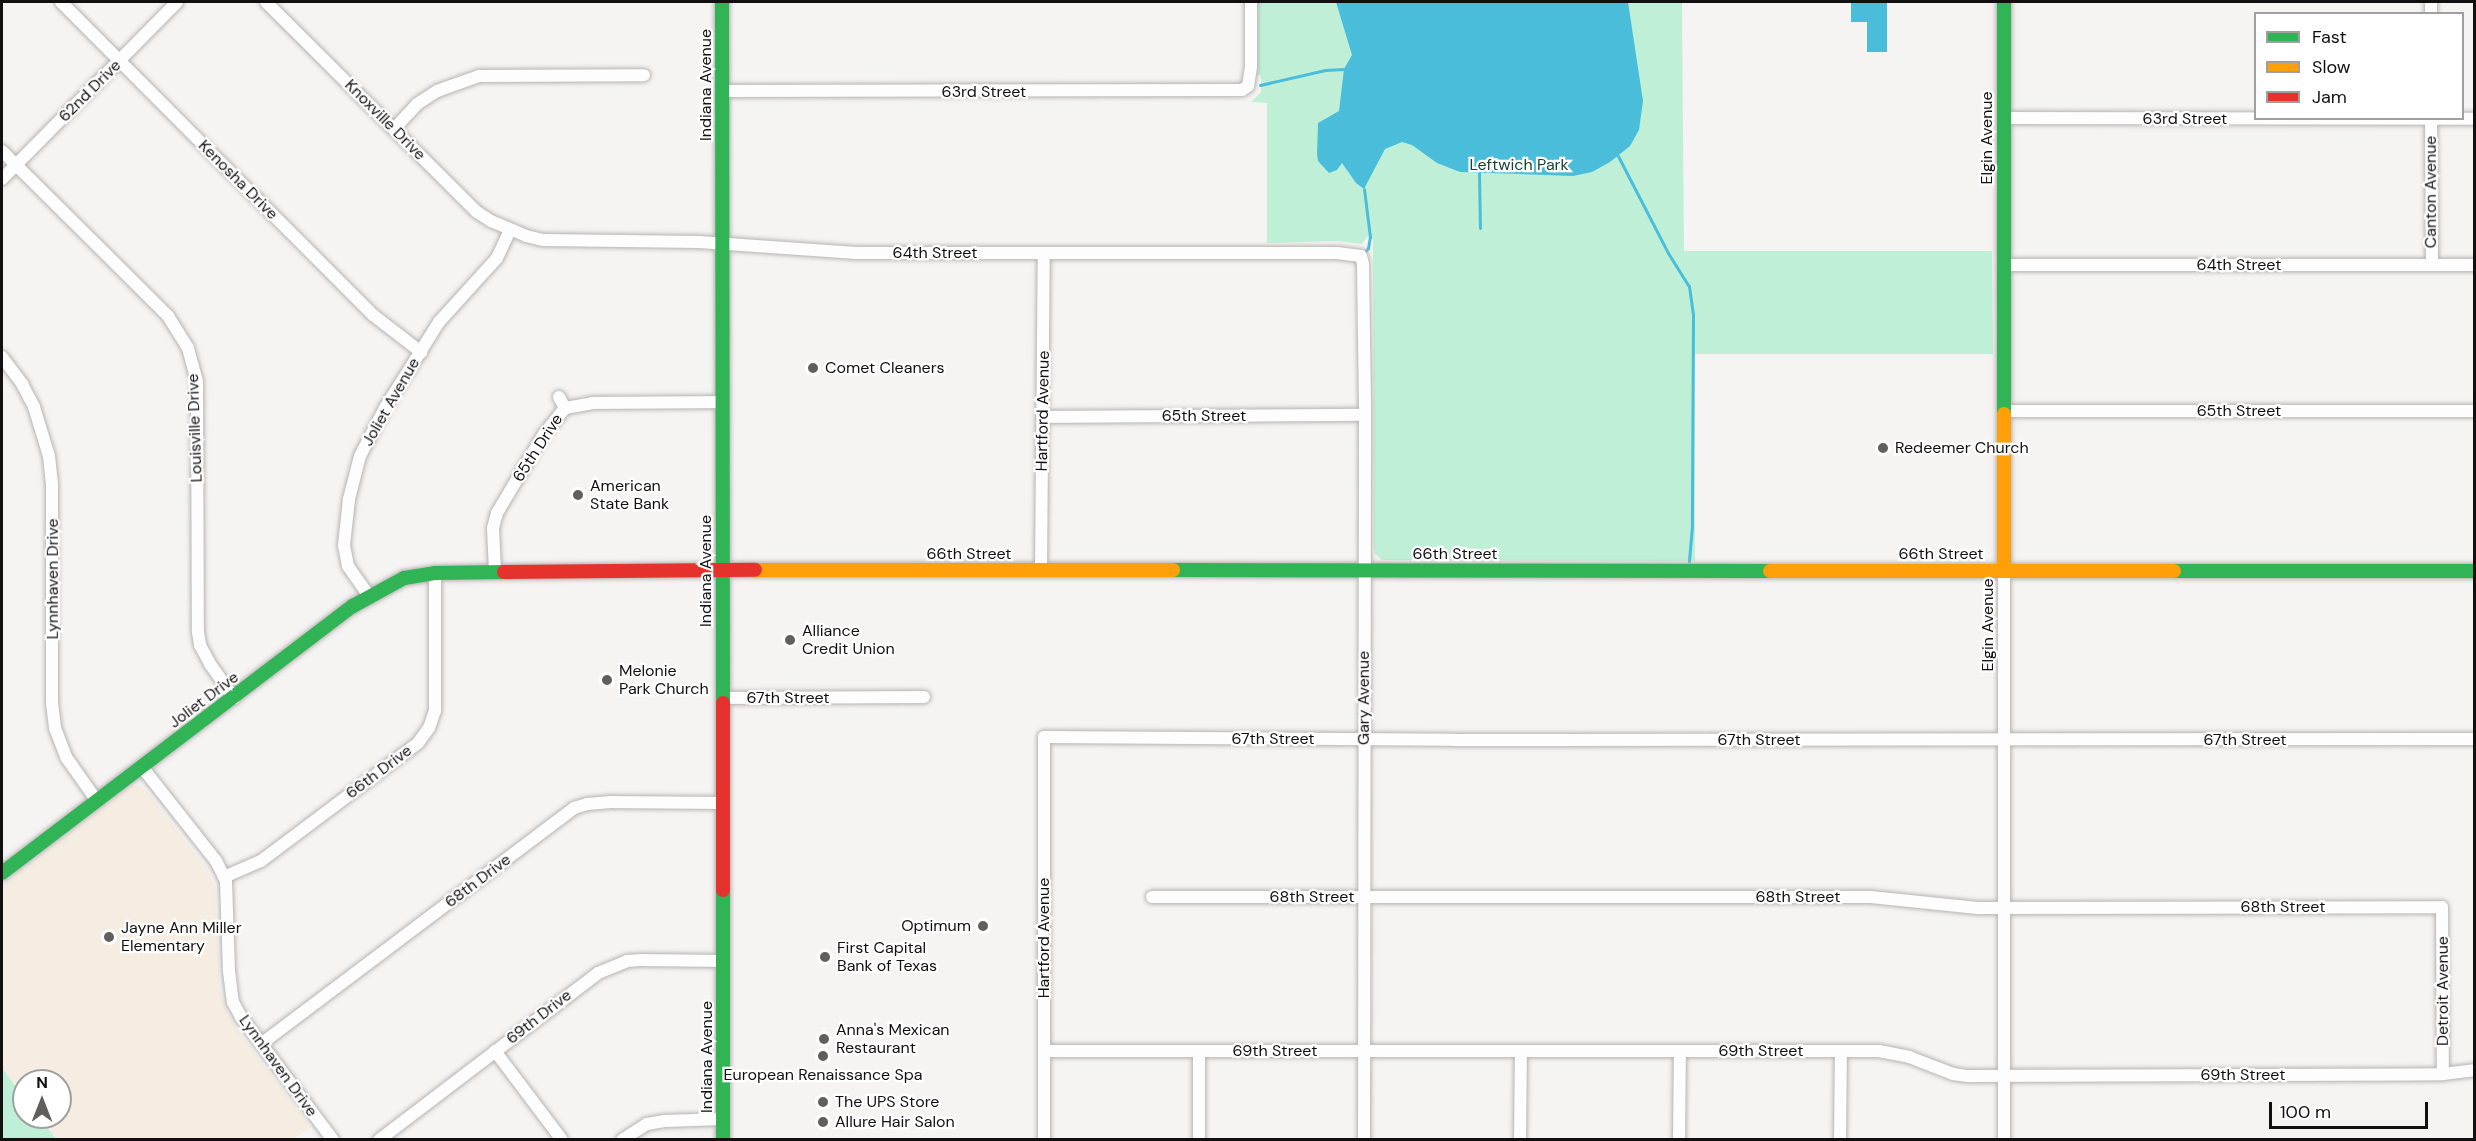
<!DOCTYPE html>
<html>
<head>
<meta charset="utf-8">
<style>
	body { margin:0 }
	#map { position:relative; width:2476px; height:1141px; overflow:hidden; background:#f6f4f2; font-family:"DM Sans",sans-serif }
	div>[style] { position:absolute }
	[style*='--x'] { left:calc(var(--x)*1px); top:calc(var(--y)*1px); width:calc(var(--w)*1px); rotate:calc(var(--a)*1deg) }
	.education>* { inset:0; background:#f6ede2 }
	.green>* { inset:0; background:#bff0d7 }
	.water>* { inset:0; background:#4abdda }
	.stream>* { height:3px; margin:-1.5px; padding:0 1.5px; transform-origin:1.5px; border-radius:1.5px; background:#4abdda }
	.roads { filter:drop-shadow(0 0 2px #b6b4b3) drop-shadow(0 0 2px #b6b4b3) }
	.street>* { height:12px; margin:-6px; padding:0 6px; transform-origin:6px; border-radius:6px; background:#fefdfd }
	.fast>* { height:14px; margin:-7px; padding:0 7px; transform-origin:7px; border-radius:7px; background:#30b455 }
	.slow>* { height:14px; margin:-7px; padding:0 7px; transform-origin:7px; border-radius:7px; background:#ff9f0a }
	.jam>* { height:14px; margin:-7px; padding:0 7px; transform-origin:7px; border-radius:7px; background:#e5322d }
	.dots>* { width:16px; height:16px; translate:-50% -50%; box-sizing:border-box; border:3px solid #fff; border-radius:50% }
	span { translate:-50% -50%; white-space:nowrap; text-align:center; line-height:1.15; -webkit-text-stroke:4.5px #fff; paint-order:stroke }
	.street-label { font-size:16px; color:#110f0f }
	.park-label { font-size:16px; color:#14432f }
	.poi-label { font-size:16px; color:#110f0f }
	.left { translate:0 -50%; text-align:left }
	.right { translate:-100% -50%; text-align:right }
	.frame { position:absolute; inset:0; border:3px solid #110f0f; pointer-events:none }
	.legend { position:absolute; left:2254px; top:12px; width:210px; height:108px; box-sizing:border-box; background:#fff; border:2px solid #a09f9f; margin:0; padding:8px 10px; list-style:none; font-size:18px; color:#110f0f }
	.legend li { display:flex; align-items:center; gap:12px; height:30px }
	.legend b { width:30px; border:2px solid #a09f9f }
	.north { position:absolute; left:12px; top:1069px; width:60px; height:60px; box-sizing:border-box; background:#fff; border:2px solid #a09f9f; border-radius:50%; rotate:0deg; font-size:16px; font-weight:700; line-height:24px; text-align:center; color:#110f0f }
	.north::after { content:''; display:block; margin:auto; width:21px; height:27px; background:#615f5e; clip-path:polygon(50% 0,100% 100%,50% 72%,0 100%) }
	.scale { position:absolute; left:2269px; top:1102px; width:159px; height:27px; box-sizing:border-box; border:3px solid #110f0f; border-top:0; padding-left:8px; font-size:18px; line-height:21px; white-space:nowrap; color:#110f0f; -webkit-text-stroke:4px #fff; paint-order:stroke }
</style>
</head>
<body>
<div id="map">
	<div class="education">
		<i style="clip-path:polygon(138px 785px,145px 789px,207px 869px,215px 886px,220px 991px,226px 1009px,238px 1031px,311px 1127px,292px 1140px,56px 1139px,39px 1117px,60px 1117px,60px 1081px,24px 1081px,24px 1097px,2px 1068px,2px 884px,132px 786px)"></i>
	</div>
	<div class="green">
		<i style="clip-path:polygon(1257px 2px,1682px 2px,1684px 251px,1992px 251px,1993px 354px,1695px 354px,1695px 561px,1382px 560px,1375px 554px,1374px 549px,1373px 239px,1367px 237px,1362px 244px,1337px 241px,1267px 243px,1267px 103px,1251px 102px,1261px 92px,1261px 75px,1257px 75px)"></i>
		<i style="clip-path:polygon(2px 1068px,24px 1097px,24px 1117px,39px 1117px,56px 1139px,2px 1139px)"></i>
	</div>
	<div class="water">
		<i style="clip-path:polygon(1336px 2px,1628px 2px,1643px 101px,1639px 130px,1630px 146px,1610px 162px,1592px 172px,1573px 176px,1460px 172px,1437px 163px,1412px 145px,1402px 142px,1385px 149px,1364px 189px,1356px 183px,1342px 163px,1337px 170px,1329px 173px,1318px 161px,1317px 154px,1318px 123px,1339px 111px,1344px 69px,1352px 55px)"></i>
		<i style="clip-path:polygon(1851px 2px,1887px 2px,1887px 52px,1867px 52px,1867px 22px,1851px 22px)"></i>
	</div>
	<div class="stream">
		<i style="--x:1260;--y:85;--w:67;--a:-13"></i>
		<i style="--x:1325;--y:70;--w:19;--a:-3"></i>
		<i style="--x:1618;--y:156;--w:109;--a:62.7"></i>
		<i style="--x:1668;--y:253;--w:39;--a:58"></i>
		<i style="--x:1689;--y:286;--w:28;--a:82"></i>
		<i style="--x:1693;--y:314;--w:212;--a:90.3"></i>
		<i style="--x:1692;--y:526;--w:36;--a:95"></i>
		<i style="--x:1479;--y:173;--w:55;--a:89"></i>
		<i style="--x:1363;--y:254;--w:8;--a:-50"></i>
		<i style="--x:1368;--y:248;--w:11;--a:-80"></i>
		<i style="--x:1370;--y:237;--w:48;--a:-97.1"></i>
	</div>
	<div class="roads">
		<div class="street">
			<i style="--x:61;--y:2;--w:442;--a:45.1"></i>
			<i style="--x:373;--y:315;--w:61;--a:37.6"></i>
			<i style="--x:266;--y:2;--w:298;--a:44.9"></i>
			<i style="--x:477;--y:212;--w:17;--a:33"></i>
			<i style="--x:491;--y:221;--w:38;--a:23"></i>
			<i style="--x:526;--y:236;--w:18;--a:13"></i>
			<i style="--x:544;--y:240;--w:155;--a:0.7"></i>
			<i style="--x:699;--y:242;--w:158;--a:4"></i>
			<i style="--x:857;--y:253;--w:480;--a:0"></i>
			<i style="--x:1337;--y:253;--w:24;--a:7"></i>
			<i style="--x:1361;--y:256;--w:8;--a:76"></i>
			<i style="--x:1363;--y:264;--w:151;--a:89.2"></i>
			<i style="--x:1365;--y:415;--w:725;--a:90.08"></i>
			<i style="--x:2431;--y:2;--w:12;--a:90"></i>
			<i style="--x:723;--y:91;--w:519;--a:-0.11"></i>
			<i style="--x:1242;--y:90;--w:7;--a:-34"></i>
			<i style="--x:1248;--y:86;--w:20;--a:-81"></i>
			<i style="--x:1251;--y:66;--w:64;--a:-90"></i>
			<i style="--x:2004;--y:118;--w:470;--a:0.1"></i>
			<i style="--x:2431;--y:118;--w:147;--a:89.6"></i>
			<i style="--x:394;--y:129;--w:34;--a:-47"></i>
			<i style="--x:417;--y:104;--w:24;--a:-33"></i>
			<i style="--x:437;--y:91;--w:45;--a:-19.7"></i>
			<i style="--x:479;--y:76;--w:165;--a:-0.3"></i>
			<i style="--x:2;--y:151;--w:234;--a:44.8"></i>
			<i style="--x:168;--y:316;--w:38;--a:58"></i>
			<i style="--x:188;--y:348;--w:35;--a:75"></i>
			<i style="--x:197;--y:382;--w:250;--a:89.8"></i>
			<i style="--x:198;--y:632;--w:13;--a:81"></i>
			<i style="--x:200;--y:645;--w:21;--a:62"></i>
			<i style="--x:210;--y:664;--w:42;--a:54.8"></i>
			<i style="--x:2;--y:179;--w:249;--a:-45.3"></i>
			<i style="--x:2004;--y:265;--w:470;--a:0"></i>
			<i style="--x:2;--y:357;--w:34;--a:53"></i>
			<i style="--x:22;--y:384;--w:26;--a:62"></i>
			<i style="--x:34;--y:407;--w:51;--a:73"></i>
			<i style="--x:49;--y:456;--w:28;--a:84"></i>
			<i style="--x:52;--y:484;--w:219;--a:90"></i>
			<i style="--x:52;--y:703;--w:25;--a:83"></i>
			<i style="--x:55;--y:728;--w:31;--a:69"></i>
			<i style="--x:66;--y:757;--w:54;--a:54.8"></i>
			<i style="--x:559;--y:397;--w:13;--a:61"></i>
			<i style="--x:2004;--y:411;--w:470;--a:0"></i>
			<i style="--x:1043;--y:417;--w:322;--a:-0.4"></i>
			<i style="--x:1041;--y:570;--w:317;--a:-89.5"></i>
			<i style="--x:495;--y:571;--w:43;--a:-92.7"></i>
			<i style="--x:493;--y:528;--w:16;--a:-75"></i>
			<i style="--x:497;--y:513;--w:92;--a:-59.3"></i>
			<i style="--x:544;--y:434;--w:33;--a:-51"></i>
			<i style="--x:565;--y:408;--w:27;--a:-10"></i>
			<i style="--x:592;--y:403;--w:131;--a:-0.4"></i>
			<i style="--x:2004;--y:571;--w:569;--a:90"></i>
			<i style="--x:369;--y:596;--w:37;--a:-125"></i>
			<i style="--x:348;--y:566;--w:21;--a:-101"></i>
			<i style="--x:344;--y:545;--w:46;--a:-83.8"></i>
			<i style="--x:349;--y:499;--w:44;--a:-75.7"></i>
			<i style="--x:360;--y:456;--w:54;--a:-62.5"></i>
			<i style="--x:385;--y:408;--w:102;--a:-57.9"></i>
			<i style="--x:439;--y:322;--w:86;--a:-47.8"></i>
			<i style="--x:497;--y:258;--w:31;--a:-65"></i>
			<i style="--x:723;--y:698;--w:201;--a:-0.3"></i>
			<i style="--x:142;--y:767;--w:120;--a:51.8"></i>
			<i style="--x:216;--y:861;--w:22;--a:63"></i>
			<i style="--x:226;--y:881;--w:90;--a:88.1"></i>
			<i style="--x:229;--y:971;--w:31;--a:83"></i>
			<i style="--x:233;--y:1002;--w:17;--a:62"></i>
			<i style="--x:241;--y:1017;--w:154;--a:53.2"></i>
			<i style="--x:224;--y:877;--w:40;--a:-23.4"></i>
			<i style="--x:261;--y:861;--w:196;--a:-36.9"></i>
			<i style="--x:418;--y:743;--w:19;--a:-54"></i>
			<i style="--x:429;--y:728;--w:18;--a:-71"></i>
			<i style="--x:435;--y:711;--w:138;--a:-90"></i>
			<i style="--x:1152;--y:897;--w:719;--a:0"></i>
			<i style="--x:1871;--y:897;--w:107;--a:5.9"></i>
			<i style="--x:1977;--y:908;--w:465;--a:-0.1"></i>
			<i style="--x:2442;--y:907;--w:167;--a:89.7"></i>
			<i style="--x:261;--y:1044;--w:392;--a:-37"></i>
			<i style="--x:574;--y:808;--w:14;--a:-17"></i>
			<i style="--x:587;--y:804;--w:24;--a:-5"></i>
			<i style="--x:611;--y:802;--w:112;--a:0.5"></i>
			<i style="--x:495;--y:1051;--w:111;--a:53"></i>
			<i style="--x:1044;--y:1051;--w:835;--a:0"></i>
			<i style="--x:1879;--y:1051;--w:31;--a:11"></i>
			<i style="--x:1909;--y:1057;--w:47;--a:21.1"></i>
			<i style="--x:1953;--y:1074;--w:15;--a:8"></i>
			<i style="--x:1968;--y:1076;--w:475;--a:-0.2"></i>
			<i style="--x:2443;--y:1074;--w:31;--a:-7"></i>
			<i style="--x:379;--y:1140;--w:275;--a:-37.3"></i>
			<i style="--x:598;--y:973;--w:31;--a:-22"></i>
			<i style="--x:627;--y:961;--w:16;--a:-4"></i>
			<i style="--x:643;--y:960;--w:80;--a:0.7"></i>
			<i style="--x:622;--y:1140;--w:30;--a:-33"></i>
			<i style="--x:647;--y:1124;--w:17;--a:-10"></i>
			<i style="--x:664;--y:1121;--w:59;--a:-1.9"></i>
			<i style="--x:1044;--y:1140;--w:403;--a:-90"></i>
			<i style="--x:1044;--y:737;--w:410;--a:0.4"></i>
			<i style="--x:1454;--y:740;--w:1020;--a:-0.06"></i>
			<i style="--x:1199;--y:1140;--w:89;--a:-90"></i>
			<i style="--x:1520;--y:1140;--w:89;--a:-89.4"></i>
			<i style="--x:1679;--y:1140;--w:89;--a:-89.4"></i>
			<i style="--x:1840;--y:1140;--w:89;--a:-89.4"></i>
		</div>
		<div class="fast">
			<i style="--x:722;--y:2;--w:701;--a:89.92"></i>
			<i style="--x:2004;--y:2;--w:412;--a:90"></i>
			<i style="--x:1173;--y:570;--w:597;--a:0.1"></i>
			<i style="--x:2174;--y:571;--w:300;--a:0"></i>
			<i style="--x:2;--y:873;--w:441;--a:-37.3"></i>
			<i style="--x:353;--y:606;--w:58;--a:-28.8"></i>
			<i style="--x:404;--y:578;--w:31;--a:-9"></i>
			<i style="--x:435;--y:573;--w:69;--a:-0.8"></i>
			<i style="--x:723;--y:890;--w:250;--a:90"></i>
		</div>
		<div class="slow">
			<i style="--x:2004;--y:414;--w:157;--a:90"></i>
			<i style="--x:755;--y:570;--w:418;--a:0"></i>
			<i style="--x:1770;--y:571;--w:404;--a:0"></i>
		</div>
		<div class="jam">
			<i style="--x:504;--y:572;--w:251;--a:-0.5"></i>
			<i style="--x:723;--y:703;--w:187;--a:90"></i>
		</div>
	</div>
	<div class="dots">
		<i style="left:813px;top:368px;background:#615f5e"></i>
		<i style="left:1883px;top:448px;background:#615f5e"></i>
		<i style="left:578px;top:495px;background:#615f5e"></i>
		<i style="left:790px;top:640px;background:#615f5e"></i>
		<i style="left:607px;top:680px;background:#615f5e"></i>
		<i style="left:983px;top:926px;background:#615f5e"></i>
		<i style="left:109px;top:937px;background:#615f5e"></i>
		<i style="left:825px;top:957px;background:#615f5e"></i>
		<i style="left:824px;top:1039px;background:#615f5e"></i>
		<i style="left:823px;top:1056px;background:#615f5e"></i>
		<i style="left:823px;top:1102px;background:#615f5e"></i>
		<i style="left:823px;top:1122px;background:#615f5e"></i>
	</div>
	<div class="street-label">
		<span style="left:706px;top:85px;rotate:-90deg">Indiana Avenue</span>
		<span style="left:90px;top:91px;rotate:-45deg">62nd Drive</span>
		<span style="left:984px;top:92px">63rd Street</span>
		<span style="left:2185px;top:119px">63rd Street</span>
		<span style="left:385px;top:120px;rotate:45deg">Knoxville Drive</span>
		<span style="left:1987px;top:138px;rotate:-90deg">Elgin Avenue</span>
		<span style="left:238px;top:180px;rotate:45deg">Kenosha Drive</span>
		<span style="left:2431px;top:192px;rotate:-90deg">Canton Avenue</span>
		<span style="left:935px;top:253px">64th Street</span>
		<span style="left:2239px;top:265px">64th Street</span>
		<span style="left:391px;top:402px;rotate:-60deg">Joliet Avenue</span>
		<span style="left:1043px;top:411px;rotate:-89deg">Hartford Avenue</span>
		<span style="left:2239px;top:411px">65th Street</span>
		<span style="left:1204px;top:416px">65th Street</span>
		<span style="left:195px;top:428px;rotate:-92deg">Louisville Drive</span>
		<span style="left:538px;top:448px;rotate:-57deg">65th Drive</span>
		<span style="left:969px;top:554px">66th Street</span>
		<span style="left:1455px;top:554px">66th Street</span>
		<span style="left:1941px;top:554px">66th Street</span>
		<span style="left:706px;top:571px;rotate:-90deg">Indiana Avenue</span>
		<span style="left:53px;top:579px;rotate:-90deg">Lynnhaven Drive</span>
		<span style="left:1988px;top:625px;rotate:-90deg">Elgin Avenue</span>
		<span style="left:788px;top:698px">67th Street</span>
		<span style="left:1364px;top:698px;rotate:-90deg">Gary Avenue</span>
		<span style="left:204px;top:700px;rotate:-37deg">Joliet Drive</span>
		<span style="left:1273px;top:739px">67th Street</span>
		<span style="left:1759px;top:740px">67th Street</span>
		<span style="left:2245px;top:740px">67th Street</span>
		<span style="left:379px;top:772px;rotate:-37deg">66th Drive</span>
		<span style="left:478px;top:881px;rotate:-37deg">68th Drive</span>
		<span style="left:1312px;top:897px">68th Street</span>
		<span style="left:1798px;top:897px">68th Street</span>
		<span style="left:2283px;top:907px">68th Street</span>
		<span style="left:1044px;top:938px;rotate:-90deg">Hartford Avenue</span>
		<span style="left:2443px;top:991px;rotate:-90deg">Detroit Avenue</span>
		<span style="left:539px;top:1017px;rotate:-38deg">69th Drive</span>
		<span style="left:1275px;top:1051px">69th Street</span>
		<span style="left:1761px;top:1051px">69th Street</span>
		<span style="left:707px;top:1057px;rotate:-90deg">Indiana Avenue</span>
		<span style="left:278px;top:1066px;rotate:54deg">Lynnhaven Drive</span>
		<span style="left:2243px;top:1075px">69th Street</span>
	</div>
	<div class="park-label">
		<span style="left:1519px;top:165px">Leftwich Park</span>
	</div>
	<div class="poi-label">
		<span class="left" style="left:825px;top:368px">Comet Cleaners</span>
		<span class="left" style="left:1895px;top:448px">Redeemer Church</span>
		<span class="left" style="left:590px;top:495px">American<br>State Bank</span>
		<span class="left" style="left:802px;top:640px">Alliance<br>Credit Union</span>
		<span class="left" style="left:619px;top:680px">Melonie<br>Park Church</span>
		<span class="right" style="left:971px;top:926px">Optimum</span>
		<span class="left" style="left:121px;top:937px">Jayne Ann Miller<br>Elementary</span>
		<span class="left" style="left:837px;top:957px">First Capital<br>Bank of Texas</span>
		<span class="left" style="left:836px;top:1039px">Anna's Mexican<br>Restaurant</span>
		<span style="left:823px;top:1075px">European Renaissance Spa</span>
		<span class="left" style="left:835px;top:1102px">The UPS Store</span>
		<span class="left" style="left:835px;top:1122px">Allure Hair Salon</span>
	</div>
	<div class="frame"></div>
	<ul class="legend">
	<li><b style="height:8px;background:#30b455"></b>Fast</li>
	<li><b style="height:8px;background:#ff9f0a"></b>Slow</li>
	<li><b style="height:8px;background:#e5322d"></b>Jam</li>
	</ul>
	<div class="north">N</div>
	<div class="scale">100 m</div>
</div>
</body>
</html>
